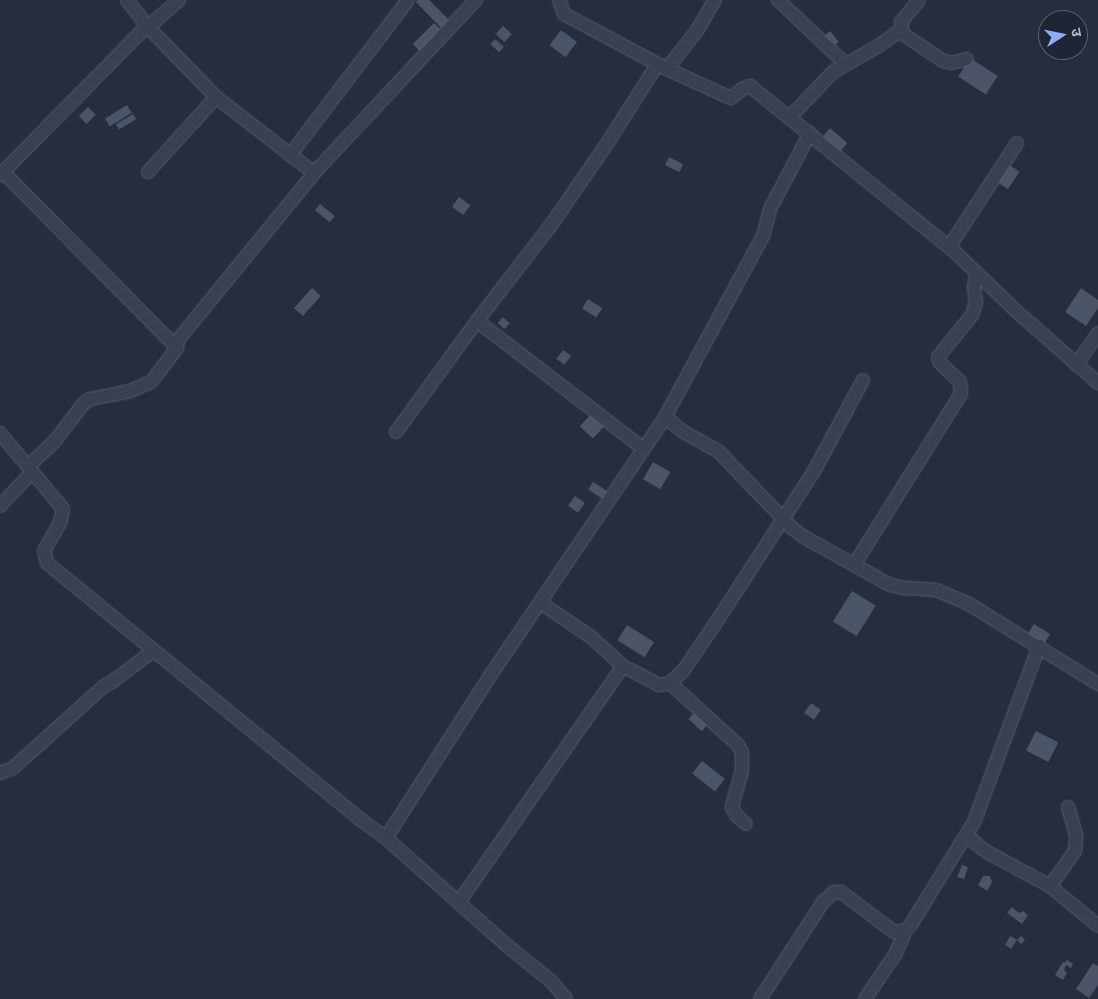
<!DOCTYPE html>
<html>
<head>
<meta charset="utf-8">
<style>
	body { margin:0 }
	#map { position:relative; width:1098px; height:999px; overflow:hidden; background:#262e3e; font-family:"Titillium Web","Noto Sans Devanagari",sans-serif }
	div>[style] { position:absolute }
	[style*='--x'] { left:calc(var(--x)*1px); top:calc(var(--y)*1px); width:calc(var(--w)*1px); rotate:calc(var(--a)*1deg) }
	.building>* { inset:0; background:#4c5467; transform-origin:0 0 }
	.roads { filter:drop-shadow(0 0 1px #575e6c) drop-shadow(0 0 1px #575e6c) }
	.minor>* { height:12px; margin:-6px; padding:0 6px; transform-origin:6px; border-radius:6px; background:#3a404f }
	span { translate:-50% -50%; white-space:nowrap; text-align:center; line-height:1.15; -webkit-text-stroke:4px #1e2534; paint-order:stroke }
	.north { position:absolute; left:1038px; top:10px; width:50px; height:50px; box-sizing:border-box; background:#1e2534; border:1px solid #5b6170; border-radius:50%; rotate:79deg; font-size:14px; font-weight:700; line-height:20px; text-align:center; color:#b6bbc9 }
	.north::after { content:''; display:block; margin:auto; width:18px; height:22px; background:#8facf5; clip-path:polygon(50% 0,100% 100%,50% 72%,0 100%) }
</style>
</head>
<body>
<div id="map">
	<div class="building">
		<i style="clip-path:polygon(418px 0,429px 0,451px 22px,443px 30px,416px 2px)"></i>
		<i style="left:434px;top:23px;width:11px;height:30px;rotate:45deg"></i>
		<i style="left:503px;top:26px;width:12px;height:11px;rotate:42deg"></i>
		<i style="left:561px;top:30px;width:20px;height:19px;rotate:37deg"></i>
		<i style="left:830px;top:31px;width:14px;height:7px;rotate:51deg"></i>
		<i style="left:495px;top:39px;width:12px;height:7px;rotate:42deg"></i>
		<i style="left:970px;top:58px;width:33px;height:22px;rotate:33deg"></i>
		<i style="left:127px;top:105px;width:9px;height:26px;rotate:58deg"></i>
		<i style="left:88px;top:107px;width:11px;height:13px;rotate:45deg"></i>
		<i style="left:133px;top:114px;width:6px;height:20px;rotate:59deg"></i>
		<i style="left:830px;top:128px;width:23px;height:11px;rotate:41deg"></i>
		<i style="left:669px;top:157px;width:16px;height:9px;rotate:27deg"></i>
		<i style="left:1008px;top:164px;width:14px;height:21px;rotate:34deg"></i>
		<i style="left:459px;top:197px;width:14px;height:12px;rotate:36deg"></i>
		<i style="left:320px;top:204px;width:19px;height:8px;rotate:39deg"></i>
		<i style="left:312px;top:288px;width:12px;height:27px;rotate:42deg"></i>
		<i style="clip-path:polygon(1081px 288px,1098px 300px,1098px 308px,1086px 326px,1065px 312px)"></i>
		<i style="left:588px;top:299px;width:17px;height:11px;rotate:33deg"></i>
		<i style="left:503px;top:317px;width:9px;height:8px;rotate:41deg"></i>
		<i style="left:563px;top:350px;width:10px;height:11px;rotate:37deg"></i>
		<i style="left:592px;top:413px;width:18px;height:18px;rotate:43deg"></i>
		<i style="left:653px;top:462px;width:20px;height:20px;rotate:30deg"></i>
		<i style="left:593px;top:482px;width:17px;height:9px;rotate:33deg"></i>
		<i style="left:575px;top:496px;width:12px;height:12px;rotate:35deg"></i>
		<i style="left:852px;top:591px;width:28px;height:36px;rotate:32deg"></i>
		<i style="left:1034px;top:624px;width:19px;height:12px;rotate:32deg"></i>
		<i style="left:627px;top:625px;width:32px;height:18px;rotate:32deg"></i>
		<i style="left:811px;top:703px;width:12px;height:12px;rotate:35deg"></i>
		<i style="left:696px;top:711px;width:18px;height:11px;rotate:43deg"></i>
		<i style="left:1036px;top:731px;width:25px;height:22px;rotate:27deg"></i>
		<i style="left:702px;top:761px;width:29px;height:16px;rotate:38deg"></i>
		<i style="clip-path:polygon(962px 865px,968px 867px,964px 879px,957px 877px)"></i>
		<i style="clip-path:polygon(983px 876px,990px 876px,992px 882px,987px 891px,978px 885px)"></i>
		<i style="clip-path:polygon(1012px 907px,1019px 913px,1023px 911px,1028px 915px,1022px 924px,1007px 913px)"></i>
		<i style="clip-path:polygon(1010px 936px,1017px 940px,1021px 936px,1025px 940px,1021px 944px,1017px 940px,1011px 949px,1005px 945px)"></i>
		<i style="clip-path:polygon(1067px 960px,1073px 964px,1071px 968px,1066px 965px,1064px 970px,1067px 973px,1063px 980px,1055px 975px,1063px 962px,1064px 963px)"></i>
		<i style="clip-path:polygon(1093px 963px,1098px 966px,1098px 985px,1089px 998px,1076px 989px)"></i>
	</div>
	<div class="roads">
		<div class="minor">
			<i style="--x:127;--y:0;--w:34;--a:52"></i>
			<i style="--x:148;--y:27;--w:98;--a:45.8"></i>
			<i style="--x:216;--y:97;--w:124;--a:37.8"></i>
			<i style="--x:314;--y:173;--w:237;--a:-46.9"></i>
			<i style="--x:559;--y:0;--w:15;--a:70"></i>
			<i style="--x:564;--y:14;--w:117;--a:28.1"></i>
			<i style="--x:667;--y:69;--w:70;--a:24.4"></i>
			<i style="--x:731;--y:98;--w:14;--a:-39"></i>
			<i style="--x:742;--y:89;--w:9;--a:-21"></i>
			<i style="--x:750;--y:86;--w:264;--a:39"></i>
			<i style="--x:955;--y:252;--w:83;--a:44"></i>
			<i style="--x:1015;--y:310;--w:111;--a:41.3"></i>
			<i style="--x:778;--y:0;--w:93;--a:43.3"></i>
			<i style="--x:919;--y:0;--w:28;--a:129"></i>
			<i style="--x:901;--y:22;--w:12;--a:81"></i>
			<i style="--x:903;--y:34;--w:48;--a:34"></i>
			<i style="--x:943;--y:61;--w:8;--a:14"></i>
			<i style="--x:951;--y:63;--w:16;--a:-14"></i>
			<i style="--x:148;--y:27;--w:41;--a:-41.1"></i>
			<i style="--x:667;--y:69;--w:51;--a:-52.2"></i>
			<i style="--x:698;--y:29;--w:34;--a:-60"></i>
			<i style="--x:789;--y:118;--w:64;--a:-46.3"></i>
			<i style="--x:833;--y:72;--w:54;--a:-29.9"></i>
			<i style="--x:880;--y:45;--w:26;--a:-36"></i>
			<i style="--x:290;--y:155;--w:195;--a:-52.7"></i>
			<i style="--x:3;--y:172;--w:247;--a:45.3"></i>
			<i style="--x:177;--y:348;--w:43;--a:127.4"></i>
			<i style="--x:151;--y:382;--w:23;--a:157"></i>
			<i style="--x:130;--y:391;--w:41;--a:168.7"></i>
			<i style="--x:90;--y:399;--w:7;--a:146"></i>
			<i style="--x:84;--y:403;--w:49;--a:127.6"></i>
			<i style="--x:54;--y:442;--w:35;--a:137"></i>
			<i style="--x:148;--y:172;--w:101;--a:-47.8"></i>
			<i style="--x:0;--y:175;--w:209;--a:-45.4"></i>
			<i style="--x:949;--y:247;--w:124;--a:-56.8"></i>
			<i style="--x:477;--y:321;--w:210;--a:37.5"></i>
			<i style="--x:177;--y:348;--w:8;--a:-83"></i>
			<i style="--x:178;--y:340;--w:215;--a:-50.8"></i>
			<i style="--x:1076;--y:365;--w:39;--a:-55"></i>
			<i style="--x:665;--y:417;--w:22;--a:39"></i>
			<i style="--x:682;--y:431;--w:41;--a:29.1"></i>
			<i style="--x:718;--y:451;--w:107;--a:46.1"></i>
			<i style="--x:792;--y:528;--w:15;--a:37"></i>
			<i style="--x:804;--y:537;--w:98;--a:29.2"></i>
			<i style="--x:890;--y:585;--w:16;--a:11"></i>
			<i style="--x:906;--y:588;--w:30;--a:4"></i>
			<i style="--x:936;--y:590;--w:36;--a:23"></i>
			<i style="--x:969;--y:604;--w:152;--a:31.8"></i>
			<i style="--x:396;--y:432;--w:137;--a:-53.9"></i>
			<i style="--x:477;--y:321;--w:121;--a:-52.4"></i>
			<i style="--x:551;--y:225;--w:104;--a:-55.5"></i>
			<i style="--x:610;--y:139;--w:88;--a:-57.6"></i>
			<i style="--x:0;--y:433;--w:99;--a:50.3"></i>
			<i style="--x:63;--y:509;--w:14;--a:102"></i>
			<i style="--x:60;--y:523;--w:32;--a:120"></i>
			<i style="--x:44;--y:551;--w:12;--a:76"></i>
			<i style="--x:47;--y:563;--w:406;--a:39.3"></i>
			<i style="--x:361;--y:820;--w:31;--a:36"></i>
			<i style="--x:386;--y:838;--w:166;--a:41.6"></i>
			<i style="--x:510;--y:948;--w:53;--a:38.8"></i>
			<i style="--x:551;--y:981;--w:23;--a:50"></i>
			<i style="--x:0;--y:506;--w:47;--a:-46.7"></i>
			<i style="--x:854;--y:565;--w:202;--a:-58"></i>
			<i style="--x:961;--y:394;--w:12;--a:-95"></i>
			<i style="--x:960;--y:382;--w:28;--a:-136"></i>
			<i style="--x:940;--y:363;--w:6;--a:-108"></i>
			<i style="--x:938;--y:357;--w:54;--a:-51"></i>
			<i style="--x:972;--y:315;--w:13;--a:-72"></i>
			<i style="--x:976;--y:303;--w:17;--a:-97"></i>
			<i style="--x:974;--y:286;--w:13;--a:-77"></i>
			<i style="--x:541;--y:603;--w:60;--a:34.2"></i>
			<i style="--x:591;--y:637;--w:43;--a:42.2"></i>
			<i style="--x:623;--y:666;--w:41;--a:27.8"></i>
			<i style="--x:659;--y:685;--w:11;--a:-10"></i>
			<i style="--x:670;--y:683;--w:18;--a:-43"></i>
			<i style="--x:683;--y:671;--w:64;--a:-55.8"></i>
			<i style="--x:719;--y:618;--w:175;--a:-57.1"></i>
			<i style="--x:814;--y:471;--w:103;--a:-61.7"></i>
			<i style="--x:670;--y:683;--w:92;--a:42.4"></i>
			<i style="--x:738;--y:745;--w:8;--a:60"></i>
			<i style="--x:742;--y:752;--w:19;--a:90"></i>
			<i style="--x:742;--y:771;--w:37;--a:106"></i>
			<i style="--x:732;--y:807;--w:9;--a:63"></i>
			<i style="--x:736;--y:815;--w:13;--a:42"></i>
			<i style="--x:0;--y:773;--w:14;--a:-21"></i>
			<i style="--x:13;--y:768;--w:122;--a:-42"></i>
			<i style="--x:104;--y:686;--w:9;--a:-27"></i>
			<i style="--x:112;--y:682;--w:51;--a:-37.1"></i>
			<i style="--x:967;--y:836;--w:26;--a:39"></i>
			<i style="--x:987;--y:852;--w:72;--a:28.4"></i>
			<i style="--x:1050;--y:886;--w:62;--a:39.8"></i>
			<i style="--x:386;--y:838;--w:196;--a:-57.3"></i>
			<i style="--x:492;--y:673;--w:309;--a:-55.9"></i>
			<i style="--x:665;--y:417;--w:206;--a:-61.6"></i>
			<i style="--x:763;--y:236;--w:28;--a:-75"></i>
			<i style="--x:770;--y:209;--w:86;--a:-62.2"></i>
			<i style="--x:1050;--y:886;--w:43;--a:-54.5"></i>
			<i style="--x:1075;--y:851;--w:16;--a:-86"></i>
			<i style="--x:1076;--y:835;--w:29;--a:-106"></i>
			<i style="--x:459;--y:902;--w:287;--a:-55.2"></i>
			<i style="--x:760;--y:999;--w:116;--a:-57"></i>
			<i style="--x:823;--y:902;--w:15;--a:-42"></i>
			<i style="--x:834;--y:892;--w:7;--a:0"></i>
			<i style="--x:841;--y:892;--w:66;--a:37"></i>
			<i style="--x:894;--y:932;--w:12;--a:-9"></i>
			<i style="--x:906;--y:930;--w:6;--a:-45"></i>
			<i style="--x:910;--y:926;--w:122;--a:-58.4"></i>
			<i style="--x:974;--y:822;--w:188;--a:-69.7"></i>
			<i style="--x:865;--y:999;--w:55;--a:-56"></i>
			<i style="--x:896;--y:953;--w:25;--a:-67"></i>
		</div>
	</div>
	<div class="north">उ</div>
</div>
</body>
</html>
